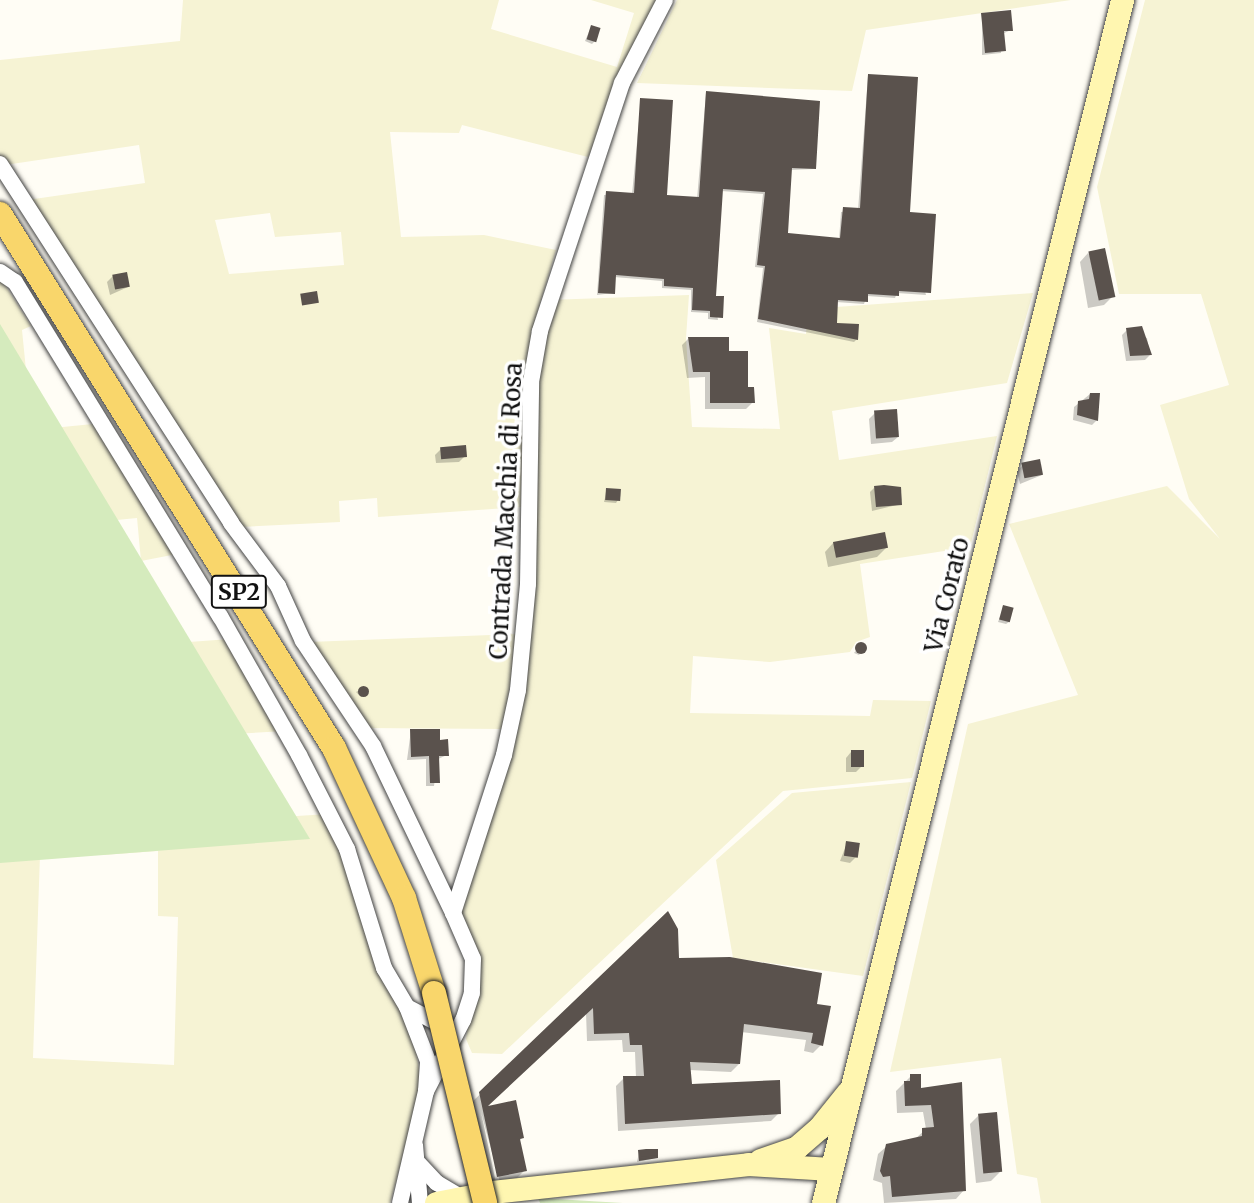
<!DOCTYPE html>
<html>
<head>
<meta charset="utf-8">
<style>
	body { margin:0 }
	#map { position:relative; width:1254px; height:1203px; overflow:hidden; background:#fffdf5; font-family:Merriweather,serif }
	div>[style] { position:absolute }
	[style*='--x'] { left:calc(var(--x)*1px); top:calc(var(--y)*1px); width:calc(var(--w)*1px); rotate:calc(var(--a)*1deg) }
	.farmland>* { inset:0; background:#f6f3d4 }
	.green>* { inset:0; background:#d5ebbd }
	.shadow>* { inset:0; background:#0003 }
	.building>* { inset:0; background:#5a524d; transform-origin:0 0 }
	.round { border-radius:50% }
	.roads { filter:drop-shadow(0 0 2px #444) drop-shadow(0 0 2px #444) }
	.street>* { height:16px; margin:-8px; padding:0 8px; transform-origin:8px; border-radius:8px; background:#fff }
	.secondary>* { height:23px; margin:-11.5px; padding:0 11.5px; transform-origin:11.5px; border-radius:11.5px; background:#fff6b0 }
	.primary>* { height:24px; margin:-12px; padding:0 12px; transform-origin:12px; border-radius:12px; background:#f9d66b }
	.bridges { filter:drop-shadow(0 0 2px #222) drop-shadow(0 0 2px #222) }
	.primary-bridge>* { height:24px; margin:-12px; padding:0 12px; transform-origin:12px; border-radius:12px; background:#f9d66b }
	span { translate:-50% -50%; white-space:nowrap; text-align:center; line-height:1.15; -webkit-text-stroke:7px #fff; paint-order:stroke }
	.shield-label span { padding:2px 5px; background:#fff; border:2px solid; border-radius:5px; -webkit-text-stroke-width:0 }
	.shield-label { font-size:23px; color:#111; font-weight:700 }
	.street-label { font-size:24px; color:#111 }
</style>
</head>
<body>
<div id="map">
	<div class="farmland">
		<i style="clip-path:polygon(evenodd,183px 0,499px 0,491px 29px,617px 67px,634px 13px,591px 0,657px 0,588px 157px,462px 125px,459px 133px,390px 132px,401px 237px,484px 235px,556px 250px,535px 320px,525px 381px,521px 507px,378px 517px,377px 498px,339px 501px,340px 522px,240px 527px,27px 200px,145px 183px,139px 145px,5px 165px,0 157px,0 60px,180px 41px,183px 0,270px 213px,275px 237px,341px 232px,344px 265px,229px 274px,215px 220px,270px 213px)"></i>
		<i style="clip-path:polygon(677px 0,1071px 0,866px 30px,852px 91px,637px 83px)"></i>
		<i style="clip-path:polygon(1145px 0,1254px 0,1254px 1203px,1041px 1203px,1037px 1178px,1017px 1174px,1001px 1058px,890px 1072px,968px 724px,1078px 695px,1009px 524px,1167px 486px,1220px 539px,1189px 499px,1160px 405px,1229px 385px,1201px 294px,1119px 294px,1097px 187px)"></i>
		<i style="clip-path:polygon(0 277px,31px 326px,22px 330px,32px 430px,93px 424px,177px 554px,141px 561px,137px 518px,86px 523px,148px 645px,230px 639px,285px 731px,163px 738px,171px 824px,328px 814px,411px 1026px,422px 1086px,390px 1203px,0 1203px,0 857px,40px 855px,33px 1058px,174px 1065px,178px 917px,158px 916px,158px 851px,102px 855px,89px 709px,0 741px)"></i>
		<i style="clip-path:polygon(1033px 293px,1007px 383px,832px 411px,839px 460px,997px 436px,970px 547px,860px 564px,870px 637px,856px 642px,850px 652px,770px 662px,693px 656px,690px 713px,870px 716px,873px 700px,931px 701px,912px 778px,783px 791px,502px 1054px,472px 1053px,466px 1039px,477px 959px,458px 902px,527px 644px,529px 397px,548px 300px,689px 295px,686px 338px,692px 427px,780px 429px,769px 328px,806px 334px,808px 309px)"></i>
		<i style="clip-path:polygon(518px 634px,503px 729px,364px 728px,309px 642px)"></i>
		<i style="clip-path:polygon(911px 782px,863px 976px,733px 958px,716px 860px,792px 793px)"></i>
	</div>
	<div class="green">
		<i style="clip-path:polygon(0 324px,310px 839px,0 863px)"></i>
		<i style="clip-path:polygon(538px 1198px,623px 1203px,540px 1203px)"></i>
	</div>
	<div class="shadow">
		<i style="clip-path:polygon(982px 15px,1011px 30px,1002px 34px,1001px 53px,982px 55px)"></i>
		<i style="clip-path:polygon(591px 27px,595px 41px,592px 44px,585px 41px)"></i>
		<i style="clip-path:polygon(868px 76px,926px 295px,897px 293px,895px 298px,867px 296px,864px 304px,836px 302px,835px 325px,857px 339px,854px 342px,757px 322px,763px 268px,755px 267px,763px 194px,721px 191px,714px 297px,718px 320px,708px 319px,708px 313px,691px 312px,691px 290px,662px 288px,662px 281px,614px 277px,613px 293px,597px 295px,604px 195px,632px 194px,641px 100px,665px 196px,697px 199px,706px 93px,814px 169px,790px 170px,786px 234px,839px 240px,841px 212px,858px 210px)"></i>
		<i style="clip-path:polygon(1088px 253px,1113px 296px,1104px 305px,1088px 308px,1080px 262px)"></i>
		<i style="clip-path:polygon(113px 276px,128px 287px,110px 295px,107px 282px)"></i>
		<i style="clip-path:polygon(1127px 330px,1147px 338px,1150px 355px,1145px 360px,1126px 361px,1122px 335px)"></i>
		<i style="clip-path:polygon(688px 339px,727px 353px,753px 402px,746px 409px,705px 409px,705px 377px,687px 378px,682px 345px)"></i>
		<i style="clip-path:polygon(1090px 394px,1097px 420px,1092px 425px,1073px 420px,1074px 407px)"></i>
		<i style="clip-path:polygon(875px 413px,898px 437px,892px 442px,871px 444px,869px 419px)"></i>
		<i style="clip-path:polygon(441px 449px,465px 456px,459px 462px,436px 463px,435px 455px)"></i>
		<i style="clip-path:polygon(1023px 465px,1042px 475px,1020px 484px,1017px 471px)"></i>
		<i style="clip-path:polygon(874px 488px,901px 504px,872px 511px,870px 492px)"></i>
		<i style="clip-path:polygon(607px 490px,618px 500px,616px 503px,604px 502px)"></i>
		<i style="clip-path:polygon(834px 542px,886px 548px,877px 557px,828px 567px,825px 552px)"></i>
		<i style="clip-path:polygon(1004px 607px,1009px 622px,1006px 624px,998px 622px)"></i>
		<i style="clip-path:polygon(861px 644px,865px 647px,859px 655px,854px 653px)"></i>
		<i style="clip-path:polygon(365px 687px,366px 692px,361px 697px,356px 692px)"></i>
		<i style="clip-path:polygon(411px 730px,439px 741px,447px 755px,438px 759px,434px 786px,426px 786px,426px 759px,407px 760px)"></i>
		<i style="clip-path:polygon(851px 752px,862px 766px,856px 772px,846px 772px,846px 758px)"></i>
		<i style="clip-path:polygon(847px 843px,856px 857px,850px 863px,840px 861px)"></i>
		<i style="clip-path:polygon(668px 914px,677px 960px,815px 1005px,821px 1045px,813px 1053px,804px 1051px,806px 1040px,741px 1032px,739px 1064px,731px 1072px,689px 1070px,690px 1086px,779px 1113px,771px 1121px,618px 1131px,616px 1086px,624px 1078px,636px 1078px,635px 1052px,623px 1052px,622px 1040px,587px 1041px,586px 1013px,483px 1109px,522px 1138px,519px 1141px,525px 1170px,517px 1178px,500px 1182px,481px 1112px,496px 1183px,490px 1184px,472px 1102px)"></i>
		<i style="clip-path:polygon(911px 1076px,920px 1091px,960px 1084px,964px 1190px,956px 1199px,884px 1203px,882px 1183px,873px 1180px,878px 1154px,887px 1146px,915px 1139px,926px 1129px,923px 1112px,897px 1113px,896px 1091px)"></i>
		<i style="clip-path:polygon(978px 1116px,1000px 1172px,991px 1181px,976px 1183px,970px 1124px)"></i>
		<i style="clip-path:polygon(639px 1152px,656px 1158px,637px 1162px)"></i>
	</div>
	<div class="building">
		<i style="clip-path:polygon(1011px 10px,1013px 31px,1004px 31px,1006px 51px,985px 53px,981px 13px)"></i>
		<i style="left:591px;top:25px;width:10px;height:15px;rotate:17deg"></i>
		<i style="clip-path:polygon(868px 74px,918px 77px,910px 212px,936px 214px,931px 293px,899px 291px,899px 296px,868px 294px,868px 302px,838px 300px,837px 323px,859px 324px,858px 340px,758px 319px,765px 266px,757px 265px,765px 192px,723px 189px,716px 296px,724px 296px,723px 318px,710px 317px,710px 311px,692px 310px,693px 288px,664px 286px,664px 279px,616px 275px,615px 294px,598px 293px,606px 191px,634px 193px,640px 98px,673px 100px,667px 195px,699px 197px,706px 91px,820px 101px,816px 169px,792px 168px,788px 233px,840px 238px,843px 207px,860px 208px)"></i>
		<i style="left:1105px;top:248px;width:50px;height:17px;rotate:78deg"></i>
		<i style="left:127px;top:272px;width:15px;height:15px;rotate:79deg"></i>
		<i style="left:317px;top:291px;width:12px;height:17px;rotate:81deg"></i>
		<i style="clip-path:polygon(1142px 326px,1152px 355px,1130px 356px,1126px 328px)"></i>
		<i style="clip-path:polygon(688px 337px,729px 337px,729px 351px,748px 351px,748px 387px,754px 387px,755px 403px,710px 403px,710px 372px,693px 372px)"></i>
		<i style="clip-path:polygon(1090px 393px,1100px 393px,1098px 421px,1077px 415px,1078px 401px,1089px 399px)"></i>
		<i style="left:897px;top:409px;width:28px;height:23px;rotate:86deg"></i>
		<i style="left:466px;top:445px;width:12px;height:26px;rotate:85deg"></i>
		<i style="left:1040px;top:459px;width:16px;height:19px;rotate:79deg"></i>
		<i style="clip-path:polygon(884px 485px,901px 487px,902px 505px,876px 507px,874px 486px)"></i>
		<i style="left:606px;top:488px;width:15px;height:12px;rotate:4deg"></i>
		<i style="left:885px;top:532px;width:16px;height:53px;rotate:79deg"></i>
		<i style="left:1003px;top:605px;width:11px;height:15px;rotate:15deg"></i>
		<i class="round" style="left:855px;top:642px;width:12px;height:12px"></i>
		<i class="round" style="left:357.5px;top:685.5px;width:11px;height:11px"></i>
		<i style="clip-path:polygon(410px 729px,440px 729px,440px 740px,448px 739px,449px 756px,439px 756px,440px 783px,430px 783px,429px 756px,411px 757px)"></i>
		<i style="left:851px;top:750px;width:13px;height:17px"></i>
		<i style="left:846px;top:841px;width:14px;height:15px;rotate:8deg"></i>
		<i style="clip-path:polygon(668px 911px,678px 929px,679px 958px,730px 957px,822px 973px,817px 1004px,831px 1006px,823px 1046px,811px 1043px,813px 1033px,744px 1024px,740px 1064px,690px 1062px,692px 1084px,780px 1080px,781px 1114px,625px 1124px,623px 1076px,644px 1076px,642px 1045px,630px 1045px,629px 1033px,594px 1034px,593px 1008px,488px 1106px,516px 1100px,524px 1138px,520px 1139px,527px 1171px,497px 1177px,479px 1092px)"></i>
		<i style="clip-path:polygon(910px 1074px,921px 1074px,921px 1088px,962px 1082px,966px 1191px,892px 1197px,890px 1176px,883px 1177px,880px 1171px,886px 1144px,922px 1136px,922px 1128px,934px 1127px,931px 1105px,905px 1106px,904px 1081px,910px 1081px)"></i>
		<i style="left:997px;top:1112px;width:60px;height:19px;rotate:85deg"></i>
		<i style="clip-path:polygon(646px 1149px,658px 1149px,658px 1158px,639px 1161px,638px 1150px)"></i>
	</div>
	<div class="roads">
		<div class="street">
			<i style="--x:0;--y:164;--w:427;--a:57.2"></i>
			<i style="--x:231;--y:523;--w:79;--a:53.3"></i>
			<i style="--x:278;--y:586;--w:60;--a:65.6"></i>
			<i style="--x:303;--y:641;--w:126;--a:56.3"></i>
			<i style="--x:373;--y:746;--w:185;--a:64.4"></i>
			<i style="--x:453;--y:913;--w:50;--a:66.5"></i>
			<i style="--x:473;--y:959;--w:34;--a:92"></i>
			<i style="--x:472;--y:993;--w:28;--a:108"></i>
			<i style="--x:463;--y:1020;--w:80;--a:117.5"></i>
			<i style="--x:0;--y:272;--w:18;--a:34"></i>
			<i style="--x:15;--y:282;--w:392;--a:58.5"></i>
			<i style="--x:220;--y:616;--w:160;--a:60.4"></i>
			<i style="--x:299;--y:755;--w:106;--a:62.9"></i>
			<i style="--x:347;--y:849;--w:125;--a:72.7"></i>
			<i style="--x:384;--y:968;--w:45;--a:59.5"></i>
			<i style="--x:407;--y:1007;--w:43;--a:27.8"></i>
			<i style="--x:453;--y:913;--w:166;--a:-72.1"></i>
			<i style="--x:504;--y:755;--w:66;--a:-77.8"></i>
			<i style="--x:518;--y:690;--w:106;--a:-84.6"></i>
			<i style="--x:528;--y:584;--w:202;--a:-89.1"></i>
			<i style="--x:531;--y:382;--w:52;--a:-80"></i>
			<i style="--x:540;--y:331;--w:261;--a:-71.7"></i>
			<i style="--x:622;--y:83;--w:93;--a:-62.6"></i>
			<i style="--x:415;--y:1145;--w:58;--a:85.1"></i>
			<i style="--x:419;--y:1164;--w:26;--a:47"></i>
			<i style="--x:437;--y:1183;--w:27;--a:31"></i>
			<i style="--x:400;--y:1203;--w:115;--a:-76.9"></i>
			<i style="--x:426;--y:1091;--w:30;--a:-86"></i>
			<i style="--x:428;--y:1061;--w:58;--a:-111.3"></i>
		</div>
		<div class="secondary">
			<i style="--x:760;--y:1160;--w:39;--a:-19"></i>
			<i style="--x:797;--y:1147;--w:29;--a:-41"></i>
			<i style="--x:819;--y:1128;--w:45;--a:-51.3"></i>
			<i style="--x:436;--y:1203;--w:57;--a:-11.1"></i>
			<i style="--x:492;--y:1192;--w:258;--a:-6.2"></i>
			<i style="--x:748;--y:1164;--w:83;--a:3.4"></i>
			<i style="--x:823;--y:1203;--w:1240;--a:-76.04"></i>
		</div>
		<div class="primary">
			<i style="--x:0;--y:214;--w:630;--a:57.98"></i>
			<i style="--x:334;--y:748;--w:166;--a:65"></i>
			<i style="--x:404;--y:898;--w:100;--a:72.5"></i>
		</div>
	</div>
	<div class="bridges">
		<div class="primary-bridge">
			<i style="--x:434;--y:993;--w:216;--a:76.3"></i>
		</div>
	</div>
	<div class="shield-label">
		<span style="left:239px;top:592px">SP2</span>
	</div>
	<div class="street-label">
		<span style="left:506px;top:511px;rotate:-87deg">Contrada Macchia di Rosa</span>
		<span style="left:947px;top:595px;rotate:-76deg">Via Corato</span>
	</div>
</div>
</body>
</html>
